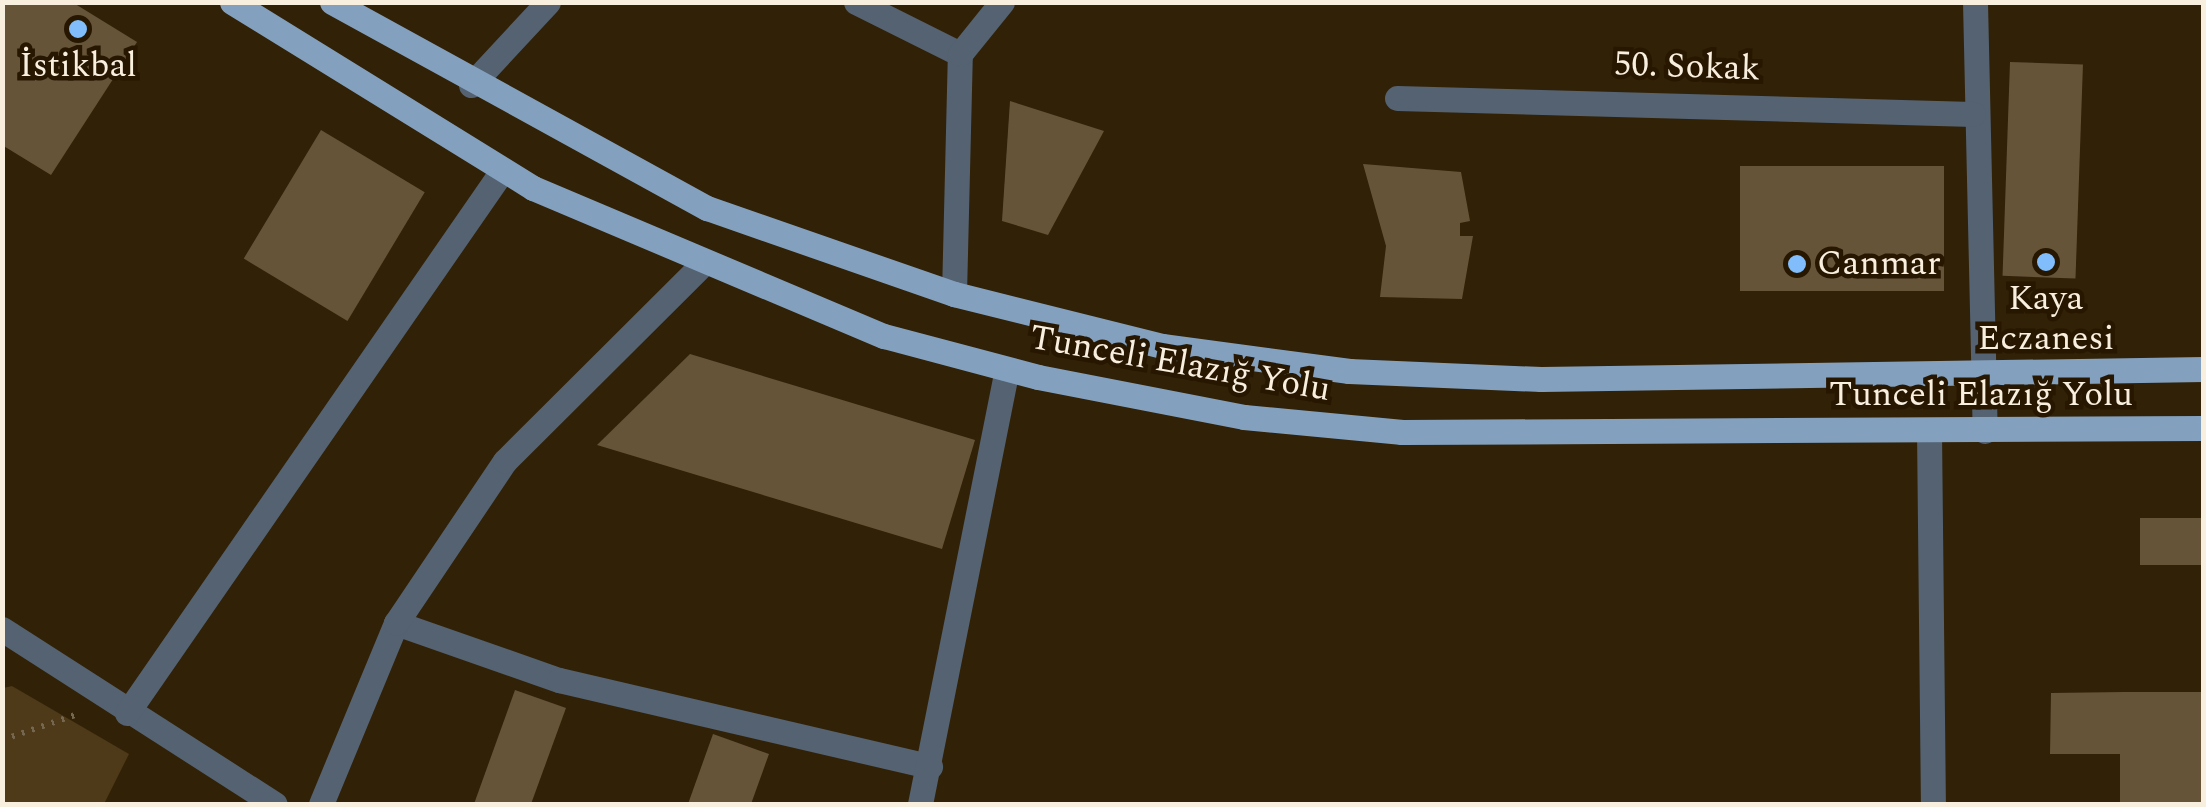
<!DOCTYPE html>
<html>
<head>
<meta charset="utf-8">
<style>
	body { margin:0 }
	#map { position:relative; width:2206px; height:807px; overflow:hidden; background:#312106; font-family:Spectral,serif }
	div>[style] { position:absolute }
	[style*='--x'] { left:calc(var(--x)*1px); top:calc(var(--y)*1px); width:calc(var(--w)*1px); rotate:calc(var(--a)*1deg) }
	.green>* { inset:0; background:#4e3918 }
	.building>* { inset:0; background:#665439; transform-origin:0 0 }
	.path>* { height:6px; margin-top:-3px; transform-origin:0; background:repeating-linear-gradient(90deg,#74664f 0 2.5px,transparent 0 10.5px) }
	.minor>* { height:25px; margin:-12.5px; padding:0 12.5px; transform-origin:12.5px; border-radius:12.5px; background:#546271 }
	.primary>* { height:25px; margin:-12.5px; padding:0 12.5px; transform-origin:12.5px; border-radius:12.5px; background:#83a1bf }
	.dots>* { width:28px; height:28px; translate:-50% -50%; box-sizing:border-box; border:5px solid #271700; border-radius:50% }
	span { translate:-50% -50%; white-space:nowrap; text-align:center; line-height:1.15; -webkit-text-stroke:9px #271700; paint-order:stroke }
	.poi-label { font-size:35px; color:#f9efdf }
	.left { translate:0 -50%; text-align:left }
	.street-label { font-size:35px; color:#f9efdf }
	.frame { position:absolute; inset:0; border:5px solid #f9efdf; pointer-events:none }
</style>
</head>
<body>
<div id="map">
	<div class="green">
		<i style="clip-path:polygon(12px 686px,129px 754px,104px 804px,3px 804px,3px 688px)"></i>
	</div>
	<div class="building">
		<i style="clip-path:polygon(2px 2px,72px 2px,137px 42px,51px 175px,2px 145px)"></i>
		<i style="left:2010px;top:62px;width:73px;height:214px;rotate:2deg"></i>
		<i style="clip-path:polygon(1010px 101px,1104px 131px,1048px 235px,1002px 221px)"></i>
		<i style="left:321px;top:130px;width:121px;height:150px;rotate:31deg"></i>
		<i style="clip-path:polygon(1363px 164px,1461px 172px,1470px 221px,1460px 223px,1460px 236px,1473px 236px,1462px 299px,1380px 297px,1386px 246px)"></i>
		<i style="left:1740px;top:166px;width:204px;height:125px"></i>
		<i style="clip-path:polygon(690px 354px,975px 440px,942px 549px,597px 445px)"></i>
		<i style="left:2140px;top:518px;width:64px;height:47px"></i>
		<i style="clip-path:polygon(515px 690px,566px 708px,531px 804px,474px 804px)"></i>
		<i style="clip-path:polygon(2124px 692px,2204px 692px,2204px 804px,2120px 804px,2120px 754px,2050px 754px,2051px 693px)"></i>
		<i style="clip-path:polygon(713px 734px,769px 754px,751px 804px,688px 804px)"></i>
	</div>
	<div class="path">
		<i style="--x:2;--y:740;--w:83;--a:-18.9"></i>
	</div>
	<div class="minor">
		<i style="--x:856;--y:2;--w:116;--a:26.6"></i>
		<i style="--x:1975;--y:2;--w:429;--a:88.7"></i>
		<i style="--x:471;--y:85;--w:113;--a:-47.1"></i>
		<i style="--x:1397;--y:98;--w:576;--a:1.59"></i>
		<i style="--x:954;--y:294;--w:240;--a:-88.6"></i>
		<i style="--x:960;--y:54;--w:67;--a:-51.1"></i>
		<i style="--x:1929;--y:430;--w:374;--a:89.4"></i>
		<i style="--x:396;--y:623;--w:173;--a:19.3"></i>
		<i style="--x:559;--y:680;--w:381;--a:13.1"></i>
		<i style="--x:2;--y:629;--w:324;--a:32.7"></i>
		<i style="--x:127;--y:713;--w:659;--a:-55.32"></i>
		<i style="--x:321;--y:804;--w:196;--a:-67.5"></i>
		<i style="--x:396;--y:623;--w:195;--a:-56.1"></i>
		<i style="--x:505;--y:461;--w:281;--a:-44.9"></i>
		<i style="--x:920;--y:804;--w:443;--a:-78.7"></i>
	</div>
	<div class="primary">
		<i style="--x:232;--y:2;--w:354;--a:31.7"></i>
		<i style="--x:533;--y:188;--w:381;--a:22.9"></i>
		<i style="--x:884;--y:336;--w:159;--a:14.9"></i>
		<i style="--x:1038;--y:377;--w:210;--a:11"></i>
		<i style="--x:1244;--y:417;--w:159;--a:5.4"></i>
		<i style="--x:1402;--y:432;--w:802;--a:-0.29"></i>
		<i style="--x:332;--y:2;--w:428;--a:28.8"></i>
		<i style="--x:707;--y:208;--w:262;--a:19.2"></i>
		<i style="--x:954;--y:294;--w:214;--a:14"></i>
		<i style="--x:1162;--y:346;--w:189;--a:7.6"></i>
		<i style="--x:1349;--y:371;--w:192;--a:2.4"></i>
		<i style="--x:1541;--y:379;--w:663;--a:-0.86"></i>
	</div>
	<div class="dots">
		<i style="left:78px;top:29px;background:#80bdfa"></i>
		<i style="left:2046px;top:262px;background:#80bdfa"></i>
		<i style="left:1797px;top:264px;background:#80bdfa"></i>
	</div>
	<div class="poi-label">
		<span style="left:78px;top:66px">İstikbal</span>
		<span class="left" style="left:1817px;top:264px">Canmar</span>
		<span style="left:2046px;top:319px">Kaya<br>Eczanesi</span>
	</div>
	<div class="street-label">
		<span style="left:1687px;top:67px;rotate:2deg">50. Sokak</span>
		<span style="left:1180px;top:364px;rotate:10deg">Tunceli Elazığ Yolu</span>
		<span style="left:1981px;top:395px">Tunceli Elazığ Yolu</span>
	</div>
	<div class="frame"></div>
</div>
</body>
</html>
